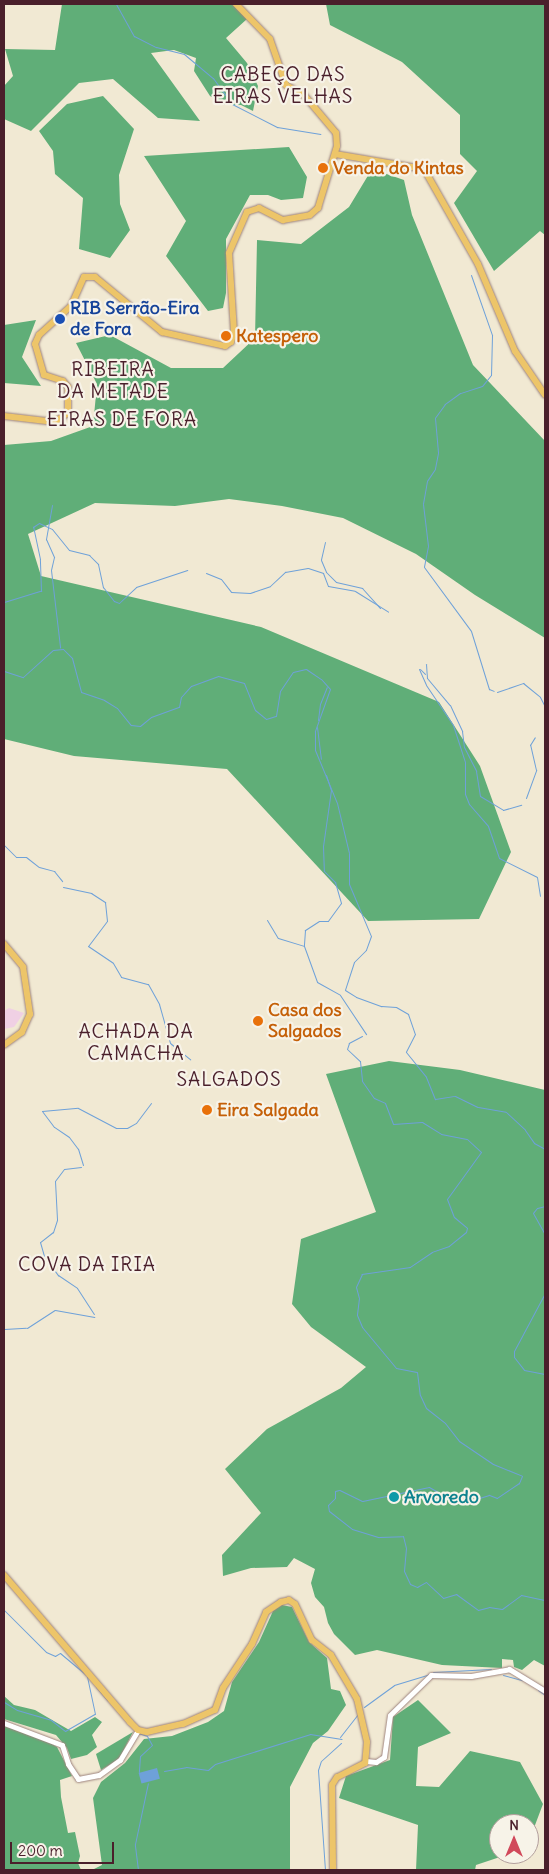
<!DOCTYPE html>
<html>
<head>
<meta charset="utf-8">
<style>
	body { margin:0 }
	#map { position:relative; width:549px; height:1874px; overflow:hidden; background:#f1e9d3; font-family:Delius,sans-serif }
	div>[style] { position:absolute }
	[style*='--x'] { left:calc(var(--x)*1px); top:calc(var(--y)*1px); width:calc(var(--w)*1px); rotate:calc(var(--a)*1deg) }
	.built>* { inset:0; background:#f0d0e4 }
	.forest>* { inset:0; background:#60ae78 }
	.water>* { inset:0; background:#6ea1d9; transform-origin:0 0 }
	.stream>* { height:1px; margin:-0.5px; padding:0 0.5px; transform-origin:0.5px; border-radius:0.5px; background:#6ea1d9 }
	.roads { filter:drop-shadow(0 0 1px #9e847f) drop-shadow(0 0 1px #9e847f) }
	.minor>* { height:5px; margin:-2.5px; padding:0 2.5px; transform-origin:2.5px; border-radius:2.5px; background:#fff }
	.major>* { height:6px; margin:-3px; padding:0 3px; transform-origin:3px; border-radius:3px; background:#edc569 }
	.dots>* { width:14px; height:14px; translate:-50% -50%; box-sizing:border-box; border:2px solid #f7f3e8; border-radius:50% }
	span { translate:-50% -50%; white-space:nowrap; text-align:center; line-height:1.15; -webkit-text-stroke:4.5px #f7f3e8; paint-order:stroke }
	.food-label { font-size:18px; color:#c56008; font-weight:700 }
	.left { translate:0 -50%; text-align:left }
	.transit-label { font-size:18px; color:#164399; font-weight:700 }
	.culture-label { font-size:18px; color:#0d838f; font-weight:700 }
	.neighbourhood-label { font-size:19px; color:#4a1f2b; letter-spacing:1px }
	.frame { position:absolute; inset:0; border:5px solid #4a1f2b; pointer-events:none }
	.north { position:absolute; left:489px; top:1814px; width:50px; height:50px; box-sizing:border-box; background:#f7f3e8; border:1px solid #b29e9c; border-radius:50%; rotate:0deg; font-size:14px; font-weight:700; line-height:20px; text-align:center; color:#4a1f2b }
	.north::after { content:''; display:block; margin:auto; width:18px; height:22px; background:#d1495b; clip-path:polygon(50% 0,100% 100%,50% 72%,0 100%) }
	.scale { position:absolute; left:10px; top:1842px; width:104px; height:22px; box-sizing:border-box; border:2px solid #4a1f2b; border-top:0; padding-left:6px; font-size:15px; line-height:18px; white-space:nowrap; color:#4a1f2b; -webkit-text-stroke:4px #f7f3e8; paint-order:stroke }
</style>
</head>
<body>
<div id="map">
	<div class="built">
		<i style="clip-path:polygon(9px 1008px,24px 1013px,14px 1027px,4px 1029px,4px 1011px)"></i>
	</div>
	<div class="forest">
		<i style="clip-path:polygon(62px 4px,236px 4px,247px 19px,226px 38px,247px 63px,258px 86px,253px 111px,241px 105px,225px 105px,210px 96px,194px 71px,196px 58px,174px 50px,151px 53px,200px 121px,158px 118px,113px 79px,79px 83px,31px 131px,4px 119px,4px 86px,13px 76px,5px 49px,55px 50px)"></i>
		<i style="clip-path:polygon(326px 4px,545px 4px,545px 235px,540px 231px,494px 271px,454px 203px,477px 171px,460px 154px,460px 115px,402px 62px,330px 25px)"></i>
		<i style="clip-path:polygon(103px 96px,134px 129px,119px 175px,120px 204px,130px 230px,110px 258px,79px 249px,83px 198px,55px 174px,53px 151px,39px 131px,67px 104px)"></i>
		<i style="clip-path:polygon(289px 147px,307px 177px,303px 198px,281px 200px,268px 195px,250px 195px,226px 239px,226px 293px,223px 308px,208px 311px,166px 256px,186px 221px,144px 156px)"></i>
		<i style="clip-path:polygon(372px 169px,404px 180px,412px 215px,473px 365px,545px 441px,545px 638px,475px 595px,416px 554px,343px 518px,282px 506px,229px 499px,175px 506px,95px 503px,28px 534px,41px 576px,261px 627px,439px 702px,480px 766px,511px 852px,479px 919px,368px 921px,227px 769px,74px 756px,4px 739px,4px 445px,51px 441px,93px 426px,97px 384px,76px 343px,110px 335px,171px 368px,223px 368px,255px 338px,257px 240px,301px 244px,349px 207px)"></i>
		<i style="clip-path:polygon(36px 320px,22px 357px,41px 386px,4px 383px,4px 325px)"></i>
		<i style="clip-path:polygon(389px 1061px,460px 1070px,545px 1090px,545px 1666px,534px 1660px,522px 1670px,514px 1667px,513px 1660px,502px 1659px,502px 1668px,442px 1665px,377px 1650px,355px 1655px,334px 1634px,328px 1623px,324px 1607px,315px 1597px,311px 1583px,315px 1569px,294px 1558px,287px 1567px,251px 1568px,223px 1576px,222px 1555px,261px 1513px,225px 1469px,267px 1429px,341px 1388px,366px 1367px,311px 1327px,292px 1304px,301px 1239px,376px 1212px,326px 1074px)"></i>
		<i style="clip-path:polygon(282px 1605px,292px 1607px,309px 1642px,327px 1658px,331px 1689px,340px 1691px,346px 1705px,328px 1731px,313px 1743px,290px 1787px,290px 1870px,92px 1870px,102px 1865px,93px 1798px,101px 1782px,125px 1763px,144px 1739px,172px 1736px,208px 1722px,224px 1711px,232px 1682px,259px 1642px,273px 1611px)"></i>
		<i style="clip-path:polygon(4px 1696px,14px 1705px,35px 1710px,71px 1731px,95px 1717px,102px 1722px,92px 1735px,97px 1747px,87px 1755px,71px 1759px,67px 1748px,56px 1735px,4px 1719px)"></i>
		<i style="clip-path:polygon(418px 1700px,451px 1733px,418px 1747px,416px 1786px,439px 1787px,470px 1751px,520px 1762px,543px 1804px,529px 1841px,529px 1824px,499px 1824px,499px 1854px,509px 1854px,476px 1865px,475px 1870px,416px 1870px,418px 1825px,339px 1798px,346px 1776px,390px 1760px,393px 1717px)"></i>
		<i style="clip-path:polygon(4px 1726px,44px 1739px,57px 1747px,72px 1776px,60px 1780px,61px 1797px,68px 1833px,75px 1832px,80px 1856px,78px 1863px,81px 1870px,4px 1870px)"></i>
		<i style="clip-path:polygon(133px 1732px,119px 1759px,101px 1770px,96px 1754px)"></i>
	</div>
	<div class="water">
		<i style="left:157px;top:1768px;width:11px;height:19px;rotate:75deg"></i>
	</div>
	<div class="stream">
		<i style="--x:116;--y:4;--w:37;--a:61"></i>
		<i style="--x:134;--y:36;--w:25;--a:27"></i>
		<i style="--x:156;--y:47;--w:29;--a:14"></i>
		<i style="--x:184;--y:54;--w:38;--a:40"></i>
		<i style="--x:213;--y:78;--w:32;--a:54"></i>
		<i style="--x:232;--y:104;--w:51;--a:27.1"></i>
		<i style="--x:277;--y:127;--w:44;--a:9.2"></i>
		<i style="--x:471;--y:275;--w:64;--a:70.7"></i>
		<i style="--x:492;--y:335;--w:40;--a:91.4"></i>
		<i style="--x:491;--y:375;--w:14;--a:129"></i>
		<i style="--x:482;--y:386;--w:23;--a:162"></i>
		<i style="--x:460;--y:393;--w:19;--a:144"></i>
		<i style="--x:445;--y:404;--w:17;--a:126"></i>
		<i style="--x:435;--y:418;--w:35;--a:85"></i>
		<i style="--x:438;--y:453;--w:16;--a:101"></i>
		<i style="--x:435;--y:469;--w:14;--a:124"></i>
		<i style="--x:427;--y:481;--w:23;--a:100"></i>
		<i style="--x:423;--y:504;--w:42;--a:83.2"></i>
		<i style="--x:428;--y:546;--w:21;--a:101"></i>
		<i style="--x:424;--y:567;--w:79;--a:53.7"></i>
		<i style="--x:471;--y:631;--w:61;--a:72.8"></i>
		<i style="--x:489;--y:689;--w:5;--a:22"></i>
		<i style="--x:52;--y:505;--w:35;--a:100"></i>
		<i style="--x:46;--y:539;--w:20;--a:66"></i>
		<i style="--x:54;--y:557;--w:13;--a:103"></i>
		<i style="--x:51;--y:570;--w:78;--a:83.3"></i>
		<i style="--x:325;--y:542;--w:18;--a:103"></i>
		<i style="--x:321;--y:560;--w:13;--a:67"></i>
		<i style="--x:326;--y:572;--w:14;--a:45"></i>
		<i style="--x:336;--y:582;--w:27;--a:13"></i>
		<i style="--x:362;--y:588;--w:27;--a:48"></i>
		<i style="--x:206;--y:573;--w:16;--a:22"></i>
		<i style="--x:221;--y:579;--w:16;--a:52"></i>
		<i style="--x:231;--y:592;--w:19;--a:3"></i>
		<i style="--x:250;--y:593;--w:21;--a:-19"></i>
		<i style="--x:270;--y:586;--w:21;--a:-43"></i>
		<i style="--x:285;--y:572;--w:23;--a:-10"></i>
		<i style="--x:308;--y:568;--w:16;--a:18"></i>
		<i style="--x:323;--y:573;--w:14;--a:69"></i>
		<i style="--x:328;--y:586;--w:27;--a:10"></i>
		<i style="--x:355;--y:591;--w:39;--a:32"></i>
		<i style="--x:4;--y:602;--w:39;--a:-17"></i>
		<i style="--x:41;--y:591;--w:32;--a:-92"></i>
		<i style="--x:40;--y:559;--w:33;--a:-102"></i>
		<i style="--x:33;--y:527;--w:7;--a:-34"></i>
		<i style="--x:39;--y:523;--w:14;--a:25"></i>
		<i style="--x:52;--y:529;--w:27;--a:51"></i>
		<i style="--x:69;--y:550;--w:21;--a:14"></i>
		<i style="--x:89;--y:555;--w:13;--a:45"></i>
		<i style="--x:98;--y:564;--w:24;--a:78"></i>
		<i style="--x:103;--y:587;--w:18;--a:52"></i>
		<i style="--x:114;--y:601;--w:5;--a:22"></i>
		<i style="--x:119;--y:603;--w:23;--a:-43"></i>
		<i style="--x:136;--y:587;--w:54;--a:-18.4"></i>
		<i style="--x:426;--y:664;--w:14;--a:86"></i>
		<i style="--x:427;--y:678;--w:35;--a:50"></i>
		<i style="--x:450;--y:705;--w:29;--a:65"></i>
		<i style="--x:462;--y:731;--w:16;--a:83"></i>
		<i style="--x:464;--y:747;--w:27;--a:63"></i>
		<i style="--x:476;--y:771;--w:25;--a:81"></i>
		<i style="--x:480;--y:796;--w:27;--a:31"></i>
		<i style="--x:503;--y:810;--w:19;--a:-16"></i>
		<i style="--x:419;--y:669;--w:17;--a:66"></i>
		<i style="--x:426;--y:685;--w:48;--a:56"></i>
		<i style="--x:453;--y:725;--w:39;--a:72"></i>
		<i style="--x:465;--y:762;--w:32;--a:90"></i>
		<i style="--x:465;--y:794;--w:11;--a:68"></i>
		<i style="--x:469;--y:804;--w:29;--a:49"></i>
		<i style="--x:488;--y:826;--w:34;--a:71"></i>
		<i style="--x:499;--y:858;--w:42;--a:26.6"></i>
		<i style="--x:537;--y:877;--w:19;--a:81"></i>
		<i style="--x:420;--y:669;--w:7;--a:45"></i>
		<i style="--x:4;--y:671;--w:20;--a:18"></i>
		<i style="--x:23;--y:677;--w:40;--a:-42"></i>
		<i style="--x:53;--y:650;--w:10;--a:-6"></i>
		<i style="--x:63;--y:649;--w:13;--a:45"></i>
		<i style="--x:72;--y:658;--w:35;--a:75"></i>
		<i style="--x:81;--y:692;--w:24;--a:19"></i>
		<i style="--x:104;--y:700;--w:15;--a:32"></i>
		<i style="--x:117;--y:708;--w:22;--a:51"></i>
		<i style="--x:131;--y:725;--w:9;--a:6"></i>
		<i style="--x:140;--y:726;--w:14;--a:-39"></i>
		<i style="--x:151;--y:717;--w:30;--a:-20"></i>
		<i style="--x:179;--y:707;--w:10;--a:-79"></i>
		<i style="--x:181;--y:697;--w:15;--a:-48"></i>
		<i style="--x:191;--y:686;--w:29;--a:-20"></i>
		<i style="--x:218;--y:676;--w:27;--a:15"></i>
		<i style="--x:244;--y:683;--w:29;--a:68"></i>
		<i style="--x:255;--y:710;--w:14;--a:39"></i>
		<i style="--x:266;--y:719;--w:10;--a:-17"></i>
		<i style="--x:276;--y:716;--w:25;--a:-81"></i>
		<i style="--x:280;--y:691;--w:23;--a:-56"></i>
		<i style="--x:293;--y:672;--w:13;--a:-13"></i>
		<i style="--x:306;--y:669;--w:18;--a:34"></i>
		<i style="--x:321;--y:679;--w:13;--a:48"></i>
		<i style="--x:330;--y:689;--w:45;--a:109.7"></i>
		<i style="--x:315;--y:731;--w:19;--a:90"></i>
		<i style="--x:315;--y:750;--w:57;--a:67.5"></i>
		<i style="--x:337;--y:803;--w:51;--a:76.5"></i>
		<i style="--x:349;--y:853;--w:31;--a:90"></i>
		<i style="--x:349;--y:884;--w:56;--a:67.1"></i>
		<i style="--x:371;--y:936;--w:15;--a:110"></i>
		<i style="--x:366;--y:950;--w:17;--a:135"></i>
		<i style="--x:354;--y:962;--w:29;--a:108"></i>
		<i style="--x:345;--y:990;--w:13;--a:32"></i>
		<i style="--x:356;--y:997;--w:27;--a:20"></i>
		<i style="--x:381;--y:1006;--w:15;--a:4"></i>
		<i style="--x:396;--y:1007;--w:14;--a:30"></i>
		<i style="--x:408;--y:1014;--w:21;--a:71"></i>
		<i style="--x:415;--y:1034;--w:20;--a:117"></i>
		<i style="--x:406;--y:1052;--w:32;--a:51"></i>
		<i style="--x:426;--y:1077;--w:24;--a:68"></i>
		<i style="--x:435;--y:1099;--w:20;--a:-9"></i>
		<i style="--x:455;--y:1096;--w:25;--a:26"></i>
		<i style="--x:478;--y:1107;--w:28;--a:10"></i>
		<i style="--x:506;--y:1112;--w:26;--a:43"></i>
		<i style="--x:525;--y:1130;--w:16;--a:55"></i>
		<i style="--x:534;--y:1143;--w:13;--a:29"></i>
		<i style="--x:497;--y:692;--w:28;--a:-19"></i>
		<i style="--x:523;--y:683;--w:22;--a:39"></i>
		<i style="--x:540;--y:697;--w:11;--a:63"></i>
		<i style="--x:318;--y:720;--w:16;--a:-83"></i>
		<i style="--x:320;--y:704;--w:18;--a:-68"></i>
		<i style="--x:317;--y:727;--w:32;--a:83"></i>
		<i style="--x:326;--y:775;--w:16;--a:72"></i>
		<i style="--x:331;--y:790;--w:57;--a:98.1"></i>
		<i style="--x:323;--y:846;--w:25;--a:88"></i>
		<i style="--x:324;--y:871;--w:16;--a:45"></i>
		<i style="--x:335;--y:882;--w:22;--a:74"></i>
		<i style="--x:341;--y:903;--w:22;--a:126"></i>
		<i style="--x:328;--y:921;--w:9;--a:180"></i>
		<i style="--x:319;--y:921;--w:17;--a:147"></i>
		<i style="--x:305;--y:930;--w:16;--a:94"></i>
		<i style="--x:304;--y:946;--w:38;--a:70"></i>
		<i style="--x:317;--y:982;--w:26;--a:29"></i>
		<i style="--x:340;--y:995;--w:47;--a:56.3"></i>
		<i style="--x:526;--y:798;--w:30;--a:-70"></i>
		<i style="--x:536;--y:770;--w:26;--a:-103"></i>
		<i style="--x:530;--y:745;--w:9;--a:-58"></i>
		<i style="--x:4;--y:845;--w:17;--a:45"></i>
		<i style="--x:16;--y:857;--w:10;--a:0"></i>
		<i style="--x:26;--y:857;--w:16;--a:38"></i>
		<i style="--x:39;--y:867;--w:16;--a:15"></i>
		<i style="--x:54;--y:871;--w:13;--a:51"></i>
		<i style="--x:63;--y:887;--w:29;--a:12"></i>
		<i style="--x:91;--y:893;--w:17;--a:33"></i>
		<i style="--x:105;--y:902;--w:19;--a:84"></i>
		<i style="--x:107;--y:921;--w:31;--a:127"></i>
		<i style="--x:88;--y:946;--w:30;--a:34"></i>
		<i style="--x:113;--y:963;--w:16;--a:60"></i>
		<i style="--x:121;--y:977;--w:28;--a:15"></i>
		<i style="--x:148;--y:984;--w:23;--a:61"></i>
		<i style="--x:159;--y:1004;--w:41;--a:74.2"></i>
		<i style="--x:170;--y:1043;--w:26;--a:39"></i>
		<i style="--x:267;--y:920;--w:21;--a:59"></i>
		<i style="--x:278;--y:938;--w:27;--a:17"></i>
		<i style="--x:362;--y:1036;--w:15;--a:152"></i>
		<i style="--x:349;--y:1043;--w:6;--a:108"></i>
		<i style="--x:347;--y:1049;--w:18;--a:43"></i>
		<i style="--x:360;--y:1061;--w:20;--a:84"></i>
		<i style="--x:362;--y:1081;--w:21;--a:55"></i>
		<i style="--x:374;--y:1098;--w:12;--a:24"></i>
		<i style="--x:385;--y:1103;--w:22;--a:69"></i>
		<i style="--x:393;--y:1124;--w:29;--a:-4"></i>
		<i style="--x:422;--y:1122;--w:22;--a:32"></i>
		<i style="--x:441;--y:1134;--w:26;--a:11"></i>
		<i style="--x:467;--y:1139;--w:19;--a:43"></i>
		<i style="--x:481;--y:1152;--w:58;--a:125.9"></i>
		<i style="--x:447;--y:1199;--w:19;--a:69"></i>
		<i style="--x:454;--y:1217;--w:17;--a:40"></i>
		<i style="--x:467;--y:1228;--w:4;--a:104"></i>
		<i style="--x:466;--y:1232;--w:22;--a:141"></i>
		<i style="--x:449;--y:1246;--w:18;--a:161"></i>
		<i style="--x:432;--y:1252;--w:27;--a:146"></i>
		<i style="--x:410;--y:1267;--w:49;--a:171.7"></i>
		<i style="--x:362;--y:1274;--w:14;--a:115"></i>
		<i style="--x:356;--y:1287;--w:11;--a:75"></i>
		<i style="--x:359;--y:1298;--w:17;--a:97"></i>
		<i style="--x:357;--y:1315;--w:13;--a:67"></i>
		<i style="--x:362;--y:1327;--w:53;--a:50.3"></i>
		<i style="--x:396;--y:1368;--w:21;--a:11"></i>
		<i style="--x:417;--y:1372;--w:23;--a:83"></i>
		<i style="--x:420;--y:1395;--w:14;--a:65"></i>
		<i style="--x:426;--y:1408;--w:24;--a:38"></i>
		<i style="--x:445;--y:1423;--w:23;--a:52"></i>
		<i style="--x:459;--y:1441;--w:41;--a:34.1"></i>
		<i style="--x:493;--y:1464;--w:31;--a:22"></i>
		<i style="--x:522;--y:1476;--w:8;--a:113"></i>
		<i style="--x:519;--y:1483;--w:27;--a:146"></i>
		<i style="--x:497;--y:1498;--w:9;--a:-159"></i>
		<i style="--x:489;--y:1495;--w:17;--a:163"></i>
		<i style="--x:473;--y:1500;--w:17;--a:173"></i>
		<i style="--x:456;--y:1502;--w:31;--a:-151"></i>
		<i style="--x:429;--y:1487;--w:68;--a:168.2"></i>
		<i style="--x:362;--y:1501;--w:25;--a:-154"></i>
		<i style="--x:339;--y:1490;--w:4;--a:166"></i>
		<i style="--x:335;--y:1491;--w:7;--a:90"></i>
		<i style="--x:335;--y:1498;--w:10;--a:135"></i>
		<i style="--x:328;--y:1505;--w:6;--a:81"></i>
		<i style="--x:329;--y:1511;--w:29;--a:38"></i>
		<i style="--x:352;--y:1529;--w:28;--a:17"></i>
		<i style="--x:379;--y:1537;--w:24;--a:-2"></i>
		<i style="--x:403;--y:1536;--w:12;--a:76"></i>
		<i style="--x:406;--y:1548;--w:23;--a:95"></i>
		<i style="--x:404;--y:1571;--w:14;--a:65"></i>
		<i style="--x:410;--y:1584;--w:8;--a:23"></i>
		<i style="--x:417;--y:1587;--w:10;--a:-29"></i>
		<i style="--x:426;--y:1582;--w:23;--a:43"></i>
		<i style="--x:443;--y:1598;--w:14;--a:-17"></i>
		<i style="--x:456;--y:1594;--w:27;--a:36"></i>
		<i style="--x:478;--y:1610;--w:11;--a:-15"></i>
		<i style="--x:489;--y:1607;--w:13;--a:9"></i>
		<i style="--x:502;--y:1609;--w:24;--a:-36"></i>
		<i style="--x:521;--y:1595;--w:25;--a:12"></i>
		<i style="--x:83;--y:1165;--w:17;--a:-107"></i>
		<i style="--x:78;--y:1149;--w:15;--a:-127"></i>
		<i style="--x:69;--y:1137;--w:18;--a:-146"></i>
		<i style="--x:54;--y:1127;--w:20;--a:-127"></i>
		<i style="--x:42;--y:1111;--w:36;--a:-5"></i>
		<i style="--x:78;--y:1108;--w:43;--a:27.8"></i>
		<i style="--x:116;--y:1128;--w:11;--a:0"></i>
		<i style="--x:127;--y:1128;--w:10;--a:-29"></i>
		<i style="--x:136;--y:1123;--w:25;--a:-53"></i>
		<i style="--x:81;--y:1167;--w:17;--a:173"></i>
		<i style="--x:64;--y:1169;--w:15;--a:127"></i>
		<i style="--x:55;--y:1181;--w:39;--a:87"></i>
		<i style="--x:57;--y:1220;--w:13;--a:108"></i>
		<i style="--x:53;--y:1232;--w:16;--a:142"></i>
		<i style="--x:40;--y:1242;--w:15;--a:74"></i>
		<i style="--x:44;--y:1256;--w:24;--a:54"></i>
		<i style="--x:58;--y:1275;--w:23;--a:34"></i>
		<i style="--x:77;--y:1288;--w:31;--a:57"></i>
		<i style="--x:545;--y:1206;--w:8;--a:166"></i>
		<i style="--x:537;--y:1208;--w:6;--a:129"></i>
		<i style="--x:533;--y:1213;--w:25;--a:61"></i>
		<i style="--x:545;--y:1293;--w:66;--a:118.1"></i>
		<i style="--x:514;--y:1351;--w:6;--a:90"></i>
		<i style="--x:514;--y:1357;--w:16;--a:52"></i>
		<i style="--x:524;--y:1370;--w:21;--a:11"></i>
		<i style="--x:27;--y:1328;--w:33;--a:-33"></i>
		<i style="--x:55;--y:1310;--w:40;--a:10"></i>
		<i style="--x:4;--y:1329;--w:22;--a:-3"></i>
		<i style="--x:4;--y:1610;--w:59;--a:45"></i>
		<i style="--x:46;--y:1652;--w:10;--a:24"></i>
		<i style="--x:55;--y:1656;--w:6;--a:-31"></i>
		<i style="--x:60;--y:1653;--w:35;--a:40"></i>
		<i style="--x:433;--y:1672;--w:58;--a:-3"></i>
		<i style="--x:503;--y:1675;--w:20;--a:15"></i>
		<i style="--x:96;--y:1687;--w:18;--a:49"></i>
		<i style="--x:538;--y:1690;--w:9;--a:36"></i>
		<i style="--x:4;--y:1702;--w:15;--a:32"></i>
		<i style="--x:17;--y:1710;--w:35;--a:16"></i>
		<i style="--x:51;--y:1720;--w:18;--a:38"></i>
		<i style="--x:65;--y:1731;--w:34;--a:-30"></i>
		<i style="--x:95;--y:1714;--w:38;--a:-102"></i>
		<i style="--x:364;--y:1707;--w:37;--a:-36"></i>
		<i style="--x:394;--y:1685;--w:37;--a:-17"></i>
		<i style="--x:138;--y:1733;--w:9;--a:18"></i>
		<i style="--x:147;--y:1736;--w:10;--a:61"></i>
		<i style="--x:152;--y:1745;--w:16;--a:137"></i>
		<i style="--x:140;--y:1756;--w:16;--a:94"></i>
		<i style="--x:340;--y:1737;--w:28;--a:-52"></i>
		<i style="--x:164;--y:1771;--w:22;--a:-10"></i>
		<i style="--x:186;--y:1767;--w:22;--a:8"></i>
		<i style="--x:208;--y:1770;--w:9;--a:-41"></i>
		<i style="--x:215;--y:1764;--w:100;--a:-17.5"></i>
		<i style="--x:310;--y:1734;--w:32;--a:9"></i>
		<i style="--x:138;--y:1870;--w:26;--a:-97"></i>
		<i style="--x:135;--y:1844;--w:62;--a:-78"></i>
		<i style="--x:325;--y:1870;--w:100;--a:-94"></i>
		<i style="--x:318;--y:1770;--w:9;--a:-72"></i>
		<i style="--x:321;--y:1761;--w:27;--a:-42"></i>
	</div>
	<div class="roads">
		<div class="minor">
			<i style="--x:4;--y:1723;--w:62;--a:20.8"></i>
			<i style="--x:62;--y:1745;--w:20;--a:72"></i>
			<i style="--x:68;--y:1764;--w:18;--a:56"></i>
			<i style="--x:78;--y:1779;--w:21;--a:-11"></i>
			<i style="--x:99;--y:1775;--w:26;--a:-36"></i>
			<i style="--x:120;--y:1760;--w:35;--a:-59"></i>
			<i style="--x:366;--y:1761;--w:10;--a:6"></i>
			<i style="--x:376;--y:1762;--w:9;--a:-32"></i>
			<i style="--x:384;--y:1757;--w:42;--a:-81.9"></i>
			<i style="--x:390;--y:1715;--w:57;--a:-44.3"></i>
			<i style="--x:431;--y:1675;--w:40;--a:1.4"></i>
			<i style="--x:471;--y:1676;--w:39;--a:-10"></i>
			<i style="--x:509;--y:1669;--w:42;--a:31.4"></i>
		</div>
		<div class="major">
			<i style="--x:335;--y:154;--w:90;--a:9.6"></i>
			<i style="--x:424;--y:169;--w:109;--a:60.4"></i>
			<i style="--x:478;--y:264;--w:95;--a:67"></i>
			<i style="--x:515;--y:351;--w:53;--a:55.7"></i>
			<i style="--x:4;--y:416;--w:51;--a:6.7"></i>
			<i style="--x:55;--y:422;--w:16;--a:-35"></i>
			<i style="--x:68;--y:413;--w:26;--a:-90"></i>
			<i style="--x:68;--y:387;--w:8;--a:-130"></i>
			<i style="--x:63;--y:381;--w:20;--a:-162"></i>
			<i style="--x:44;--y:375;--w:32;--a:-106"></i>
			<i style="--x:35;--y:344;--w:10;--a:-66"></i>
			<i style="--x:39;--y:335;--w:43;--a:-42.2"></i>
			<i style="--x:71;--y:306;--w:32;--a:-66"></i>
			<i style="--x:84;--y:277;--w:11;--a:0"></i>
			<i style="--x:95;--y:277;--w:87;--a:39.4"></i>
			<i style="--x:162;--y:332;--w:65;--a:12.5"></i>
			<i style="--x:225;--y:346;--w:7;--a:-34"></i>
			<i style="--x:231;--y:342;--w:10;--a:-73"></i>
			<i style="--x:234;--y:332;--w:79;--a:-93.6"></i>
			<i style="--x:229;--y:253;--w:45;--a:-66.3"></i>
			<i style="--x:247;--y:212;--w:13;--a:-18"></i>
			<i style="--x:259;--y:208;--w:27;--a:27"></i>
			<i style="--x:283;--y:220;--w:27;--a:-10"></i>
			<i style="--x:310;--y:215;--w:11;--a:-41"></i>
			<i style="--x:318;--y:208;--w:65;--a:-73"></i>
			<i style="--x:337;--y:146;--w:13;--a:-94"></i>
			<i style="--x:336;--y:133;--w:50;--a:-130.1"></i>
			<i style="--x:304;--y:95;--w:21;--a:-151"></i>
			<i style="--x:286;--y:85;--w:49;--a:-109.2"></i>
			<i style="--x:270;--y:39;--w:49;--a:-134.2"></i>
			<i style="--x:4;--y:944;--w:30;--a:50"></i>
			<i style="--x:23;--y:967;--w:48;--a:81.5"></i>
			<i style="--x:30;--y:1014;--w:20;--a:114"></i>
			<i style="--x:22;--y:1032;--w:22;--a:144"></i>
			<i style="--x:4;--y:1575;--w:194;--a:49.4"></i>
			<i style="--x:130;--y:1722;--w:11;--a:45"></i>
			<i style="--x:138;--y:1730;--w:9;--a:13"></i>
			<i style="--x:147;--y:1732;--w:37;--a:-13"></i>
			<i style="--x:183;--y:1724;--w:35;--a:-24"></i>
			<i style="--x:215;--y:1710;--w:23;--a:-70"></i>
			<i style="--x:223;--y:1688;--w:53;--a:-56.6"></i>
			<i style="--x:252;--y:1644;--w:35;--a:-66"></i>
			<i style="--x:266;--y:1612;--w:18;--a:-34"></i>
			<i style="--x:281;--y:1602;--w:8;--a:-14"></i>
			<i style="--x:289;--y:1600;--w:7;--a:34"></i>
			<i style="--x:295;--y:1604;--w:40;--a:65"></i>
			<i style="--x:312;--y:1640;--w:24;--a:38"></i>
			<i style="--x:331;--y:1655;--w:51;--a:59.4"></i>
			<i style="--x:357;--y:1699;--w:44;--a:76.9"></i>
			<i style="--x:367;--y:1742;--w:21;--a:95"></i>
			<i style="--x:365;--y:1763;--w:31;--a:153"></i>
			<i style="--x:337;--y:1777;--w:9;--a:122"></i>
			<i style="--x:332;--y:1785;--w:85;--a:89.3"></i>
		</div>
	</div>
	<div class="dots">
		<i style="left:323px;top:168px;background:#e8710a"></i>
		<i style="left:60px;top:319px;background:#1a4fb4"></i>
		<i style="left:226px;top:336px;background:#e8710a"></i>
		<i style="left:258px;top:1021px;background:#e8710a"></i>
		<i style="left:207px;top:1110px;background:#e8710a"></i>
		<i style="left:394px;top:1497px;background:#0f9aa8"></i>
	</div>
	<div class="food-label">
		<span class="left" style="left:333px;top:168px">Venda do Kintas</span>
		<span class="left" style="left:236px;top:336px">Katespero</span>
		<span class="left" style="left:268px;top:1021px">Casa dos<br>Salgados</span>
		<span class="left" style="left:217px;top:1110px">Eira Salgada</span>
	</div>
	<div class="transit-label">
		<span class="left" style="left:70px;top:319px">RIB Serrão-Eira<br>de Fora</span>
	</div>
	<div class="culture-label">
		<span class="left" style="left:404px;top:1497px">Arvoredo</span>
	</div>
	<div class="neighbourhood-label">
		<span style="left:283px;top:86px">CABEÇO DAS<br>EIRAS VELHAS</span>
		<span style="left:113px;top:381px">RIBEIRA<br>DA METADE</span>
		<span style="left:122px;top:420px">EIRAS DE FORA</span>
		<span style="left:136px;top:1043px">ACHADA DA<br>CAMACHA</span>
		<span style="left:229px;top:1080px">SALGADOS</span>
		<span style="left:87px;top:1265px">COVA DA IRIA</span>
	</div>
	<div class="frame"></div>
	<div class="north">N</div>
	<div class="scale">200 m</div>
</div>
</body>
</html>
